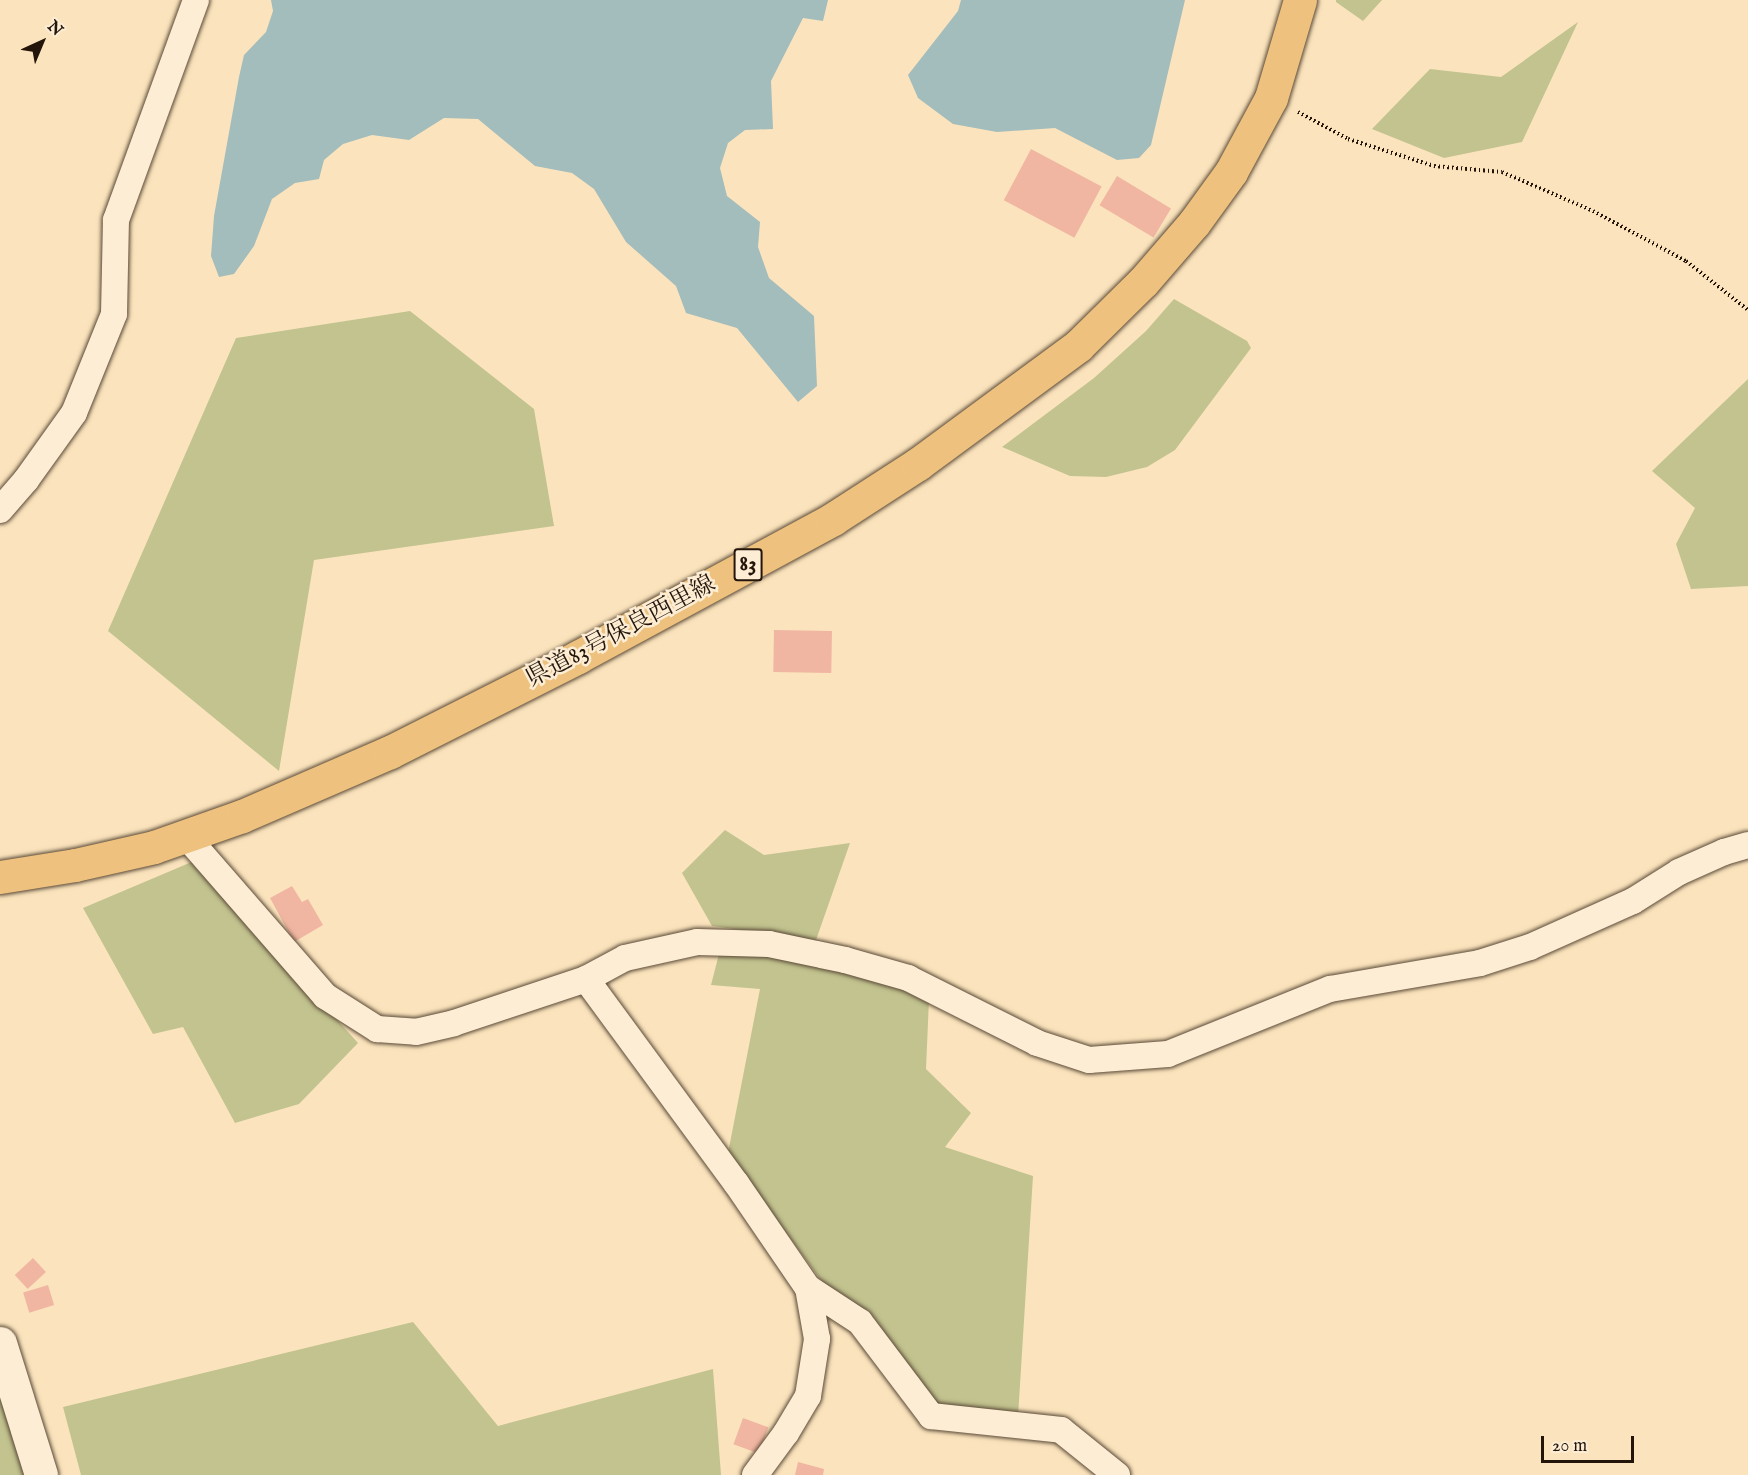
<!DOCTYPE html>
<html>
<head>
<meta charset="utf-8">
<style>
	body { margin:0 }
	#map { position:relative; width:1748px; height:1475px; overflow:hidden; background:#fbe4bd; font-family:"IM FELL English","Noto Serif JP",serif }
	div>[style] { position:absolute }
	[style*='--x'] { left:calc(var(--x)*1px); top:calc(var(--y)*1px); width:calc(var(--w)*1px); rotate:calc(var(--a)*1deg) }
	.green>* { inset:0; background:#c2c38f }
	.water>* { inset:0; background:#a3bcbc }
	.building>* { inset:0; background:#f0b6a1; transform-origin:0 0 }
	.path>* { height:4px; margin-top:-2px; transform-origin:0; background:repeating-linear-gradient(90deg,#24150a 0 1.5px,transparent 0 4.5px) }
	.roads { filter:drop-shadow(0 0 2px #5a4937) drop-shadow(0 0 2px #5a4937) }
	.street>* { height:26px; margin:-13px; padding:0 13px; transform-origin:13px; border-radius:13px; background:#fcedd4 }
	.secondary>* { height:33px; margin:-16.5px; padding:0 16.5px; transform-origin:16.5px; border-radius:16.5px; background:#fcedd4 }
	.primary>* { height:33px; margin:-16.5px; padding:0 16.5px; transform-origin:16.5px; border-radius:16.5px; background:#eec27e }
	span { translate:-50% -50%; white-space:nowrap; text-align:center; line-height:1.15; -webkit-text-stroke:5px #fcedd4; paint-order:stroke }
	.shield-label span { padding:2px 4px; background:#fcedd4; border:2px solid; border-radius:4px; -webkit-text-stroke-width:0 }
	.shield-label { font-size:22px; color:#24150a; font-weight:700 }
	.street-label { font-size:24px; color:#24150a }
	.north { position:absolute; left:12px; top:12px; width:60px; height:60px; -webkit-text-stroke:4px #fcedd4; paint-order:stroke; rotate:44deg; font-size:16px; font-weight:700; line-height:24px; text-align:center; color:#24150a }
	.north::after { content:''; display:block; margin:auto; width:21px; height:27px; background:#24150a; clip-path:polygon(50% 0,100% 100%,50% 72%,0 100%) }
	.scale { position:absolute; left:1541px; top:1436px; width:93px; height:27px; box-sizing:border-box; border:3px solid #24150a; border-top:0; padding-left:8px; font-size:18px; line-height:21px; white-space:nowrap; color:#24150a; -webkit-text-stroke:4px #fcedd4; paint-order:stroke }
</style>
</head>
<body>
<div id="map">
	<div class="green">
		<i style="clip-path:polygon(1336px 0,1382px 0,1363px 21px,1336px 2px)"></i>
		<i style="clip-path:polygon(1578px 22px,1522px 142px,1444px 158px,1372px 129px,1430px 69px,1501px 77px)"></i>
		<i style="clip-path:polygon(1174px 299px,1247px 341px,1251px 348px,1175px 450px,1147px 467px,1106px 477px,1070px 476px,1002px 447px,1094px 378px,1146px 331px)"></i>
		<i style="clip-path:polygon(410px 311px,534px 409px,554px 526px,314px 560px,279px 771px,108px 631px,236px 338px)"></i>
		<i style="clip-path:polygon(1748px 379px,1748px 586px,1691px 589px,1676px 544px,1695px 508px,1652px 471px)"></i>
		<i style="clip-path:polygon(725px 830px,764px 855px,850px 843px,816px 940px,712px 926px,682px 873px)"></i>
		<i style="clip-path:polygon(194px 861px,358px 1043px,299px 1104px,235px 1123px,183px 1027px,153px 1034px,83px 908px)"></i>
		<i style="clip-path:polygon(720px 950px,747px 951px,890px 982px,929px 1000px,926px 1069px,971px 1113px,945px 1147px,1033px 1176px,1018px 1417px,937px 1406px,823px 1283px,728px 1153px,760px 989px,711px 985px)"></i>
		<i style="clip-path:polygon(413px 1322px,498px 1426px,713px 1369px,721px 1475px,81px 1475px,63px 1407px)"></i>
		<i style="clip-path:polygon(0 1380px,28px 1475px,0 1475px)"></i>
	</div>
	<div class="water">
		<i style="clip-path:polygon(271px 0,828px 0,823px 21px,803px 18px,771px 81px,773px 129px,745px 130px,728px 143px,720px 168px,727px 196px,760px 222px,758px 247px,769px 278px,814px 316px,817px 386px,798px 402px,737px 328px,686px 313px,676px 286px,626px 242px,594px 189px,572px 173px,535px 166px,478px 119px,444px 118px,409px 140px,372px 135px,343px 144px,324px 160px,319px 179px,295px 183px,272px 199px,254px 246px,234px 274px,219px 277px,211px 256px,214px 216px,239px 77px,244px 55px,266px 32px,273px 11px)"></i>
		<i style="clip-path:polygon(961px 0,1185px 0,1151px 145px,1139px 158px,1117px 160px,1055px 128px,997px 132px,953px 124px,918px 98px,908px 75px,958px 11px)"></i>
	</div>
	<div class="building">
		<i style="left:1031px;top:149px;width:80px;height:58px;rotate:28deg"></i>
		<i style="left:1117px;top:176px;width:63px;height:34px;rotate:31deg"></i>
		<i style="left:774px;top:630px;width:58px;height:42px;rotate:1deg"></i>
		<i style="clip-path:polygon(292px 886px,302px 902px,308px 899px,323px 925px,294px 942px,270px 898px)"></i>
		<i style="left:33px;top:1258px;width:19px;height:25px;rotate:47deg"></i>
		<i style="left:48px;top:1285px;width:21px;height:26px;rotate:73deg"></i>
		<i style="left:743px;top:1418px;width:27px;height:28px;rotate:20deg"></i>
		<i style="clip-path:polygon(798px 1462px,824px 1469px,823px 1475px,795px 1475px)"></i>
	</div>
	<div class="path">
		<i style="--x:1298;--y:112;--w:57;--a:28.4"></i>
		<i style="--x:1348;--y:139;--w:90;--a:17.4"></i>
		<i style="--x:1434;--y:166;--w:68;--a:5"></i>
		<i style="--x:1502;--y:172;--w:99;--a:23.2"></i>
		<i style="--x:1593;--y:211;--w:106;--a:28.3"></i>
		<i style="--x:1686;--y:261;--w:79;--a:38.3"></i>
	</div>
	<div class="roads">
		<div class="street">
			<i style="--x:0;--y:510;--w:40;--a:-49"></i>
			<i style="--x:26;--y:480;--w:82;--a:-54.4"></i>
			<i style="--x:74;--y:413;--w:107;--a:-68"></i>
			<i style="--x:114;--y:314;--w:94;--a:-88.8"></i>
			<i style="--x:116;--y:220;--w:234;--a:-70"></i>
			<i style="--x:186;--y:836;--w:212;--a:49"></i>
			<i style="--x:325;--y:996;--w:62;--a:32.4"></i>
			<i style="--x:377;--y:1029;--w:39;--a:4"></i>
			<i style="--x:416;--y:1032;--w:39;--a:-13"></i>
			<i style="--x:454;--y:1023;--w:139;--a:-18.4"></i>
			<i style="--x:586;--y:979;--w:44;--a:-28.3"></i>
			<i style="--x:625;--y:958;--w:74;--a:-12.5"></i>
			<i style="--x:697;--y:942;--w:72;--a:1.6"></i>
			<i style="--x:769;--y:944;--w:78;--a:11.9"></i>
			<i style="--x:845;--y:960;--w:66;--a:15.9"></i>
			<i style="--x:908;--y:978;--w:144;--a:26.7"></i>
			<i style="--x:1037;--y:1043;--w:55;--a:18.1"></i>
			<i style="--x:1089;--y:1060;--w:79;--a:-4.3"></i>
			<i style="--x:1168;--y:1054;--w:175;--a:-21.9"></i>
			<i style="--x:1330;--y:989;--w:152;--a:-9.8"></i>
			<i style="--x:1480;--y:963;--w:52;--a:-17.7"></i>
			<i style="--x:1530;--y:947;--w:113;--a:-24.1"></i>
			<i style="--x:1633;--y:901;--w:54;--a:-32.2"></i>
			<i style="--x:1679;--y:872;--w:49;--a:-24"></i>
			<i style="--x:1724;--y:852;--w:25;--a:-16"></i>
			<i style="--x:586;--y:979;--w:253;--a:53.7"></i>
			<i style="--x:736;--y:1183;--w:127;--a:55.6"></i>
			<i style="--x:808;--y:1288;--w:62;--a:33.2"></i>
			<i style="--x:860;--y:1322;--w:118;--a:52.9"></i>
			<i style="--x:931;--y:1416;--w:131;--a:6.1"></i>
			<i style="--x:1061;--y:1430;--w:72;--a:38.8"></i>
			<i style="--x:755;--y:1475;--w:52;--a:-53.6"></i>
			<i style="--x:786;--y:1433;--w:43;--a:-59.3"></i>
			<i style="--x:808;--y:1396;--w:58;--a:-81"></i>
			<i style="--x:817;--y:1339;--w:52;--a:-100"></i>
		</div>
		<div class="secondary">
			<i style="--x:0;--y:1343;--w:138;--a:72.7"></i>
		</div>
		<div class="primary">
			<i style="--x:0;--y:877;--w:76;--a:-9.1"></i>
			<i style="--x:75;--y:865;--w:81;--a:-12.8"></i>
			<i style="--x:154;--y:847;--w:93;--a:-19.4"></i>
			<i style="--x:242;--y:816;--w:161;--a:-23.4"></i>
			<i style="--x:390;--y:752;--w:211;--a:-26.8"></i>
			<i style="--x:578;--y:657;--w:290;--a:-28.4"></i>
			<i style="--x:833;--y:519;--w:101;--a:-32.9"></i>
			<i style="--x:918;--y:464;--w:199;--a:-36.4"></i>
			<i style="--x:1078;--y:346;--w:91;--a:-44.6"></i>
			<i style="--x:1143;--y:282;--w:78;--a:-49.2"></i>
			<i style="--x:1194;--y:223;--w:63;--a:-54"></i>
			<i style="--x:1231;--y:172;--w:84;--a:-61.6"></i>
			<i style="--x:1271;--y:98;--w:102;--a:-73.5"></i>
		</div>
	</div>
	<div class="shield-label">
		<span style="left:748px;top:565px">83</span>
	</div>
	<div class="street-label">
		<span style="left:621px;top:632px;rotate:-28deg">県道83号保良西里線</span>
	</div>
	<div class="north">N</div>
	<div class="scale">20 m</div>
</div>
</body>
</html>
